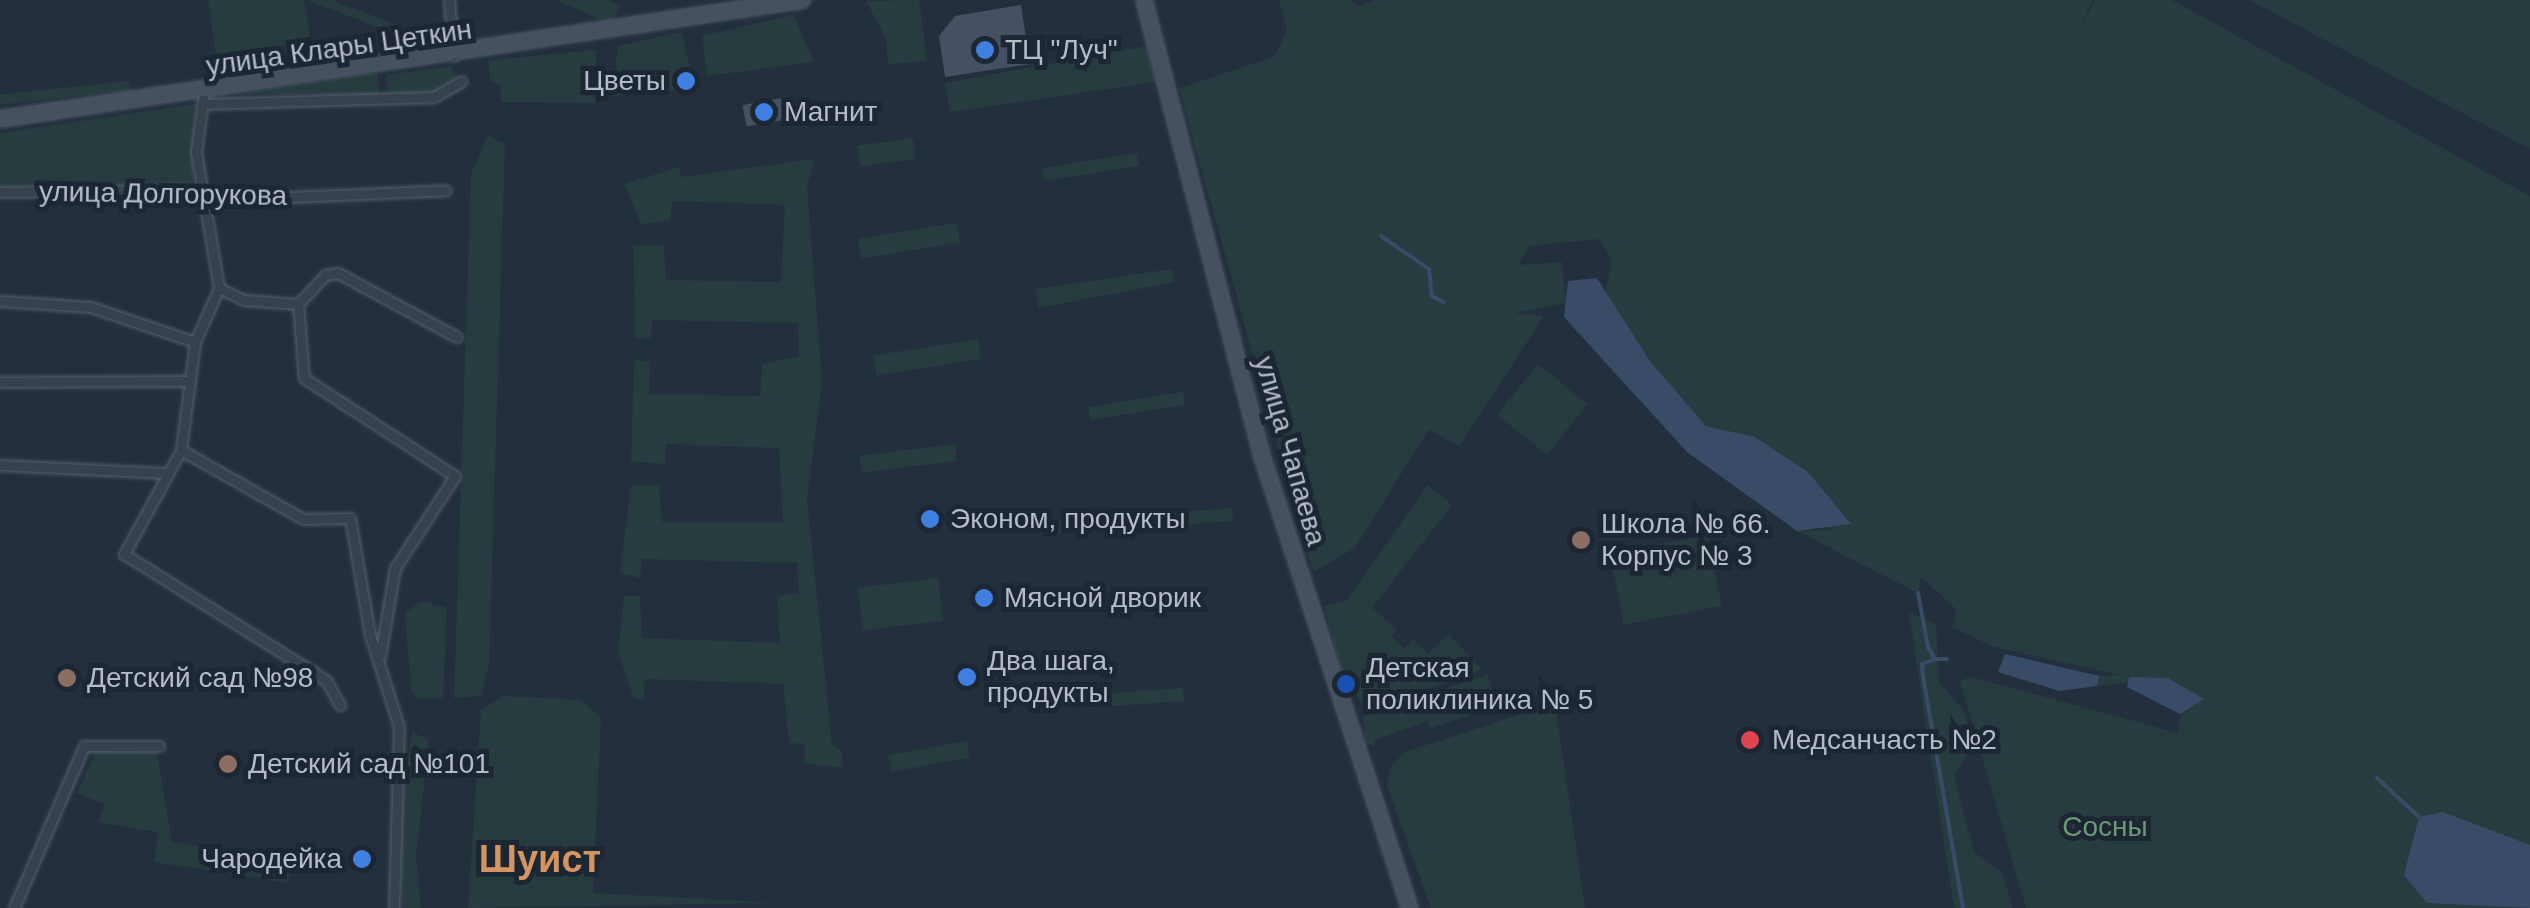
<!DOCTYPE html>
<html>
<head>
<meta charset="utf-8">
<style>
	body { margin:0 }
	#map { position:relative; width:2530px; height:908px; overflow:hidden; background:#242f3e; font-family:Helvetica,sans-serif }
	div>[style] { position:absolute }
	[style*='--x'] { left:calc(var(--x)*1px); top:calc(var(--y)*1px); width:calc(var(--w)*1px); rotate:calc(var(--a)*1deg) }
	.green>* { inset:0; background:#263c3f; transform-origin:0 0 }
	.water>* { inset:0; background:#394c67 }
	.stream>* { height:4px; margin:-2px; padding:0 2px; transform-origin:2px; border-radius:2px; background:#394c67 }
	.building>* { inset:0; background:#455162; transform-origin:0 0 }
	.roads { filter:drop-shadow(0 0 2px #565f6c) drop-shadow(0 0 2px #565f6c) }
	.street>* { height:9px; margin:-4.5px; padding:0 4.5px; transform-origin:4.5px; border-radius:4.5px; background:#38414e }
	.secondary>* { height:14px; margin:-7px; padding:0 7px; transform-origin:7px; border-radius:7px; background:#465061 }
	.dots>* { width:28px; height:28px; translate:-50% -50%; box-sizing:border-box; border:5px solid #1d2633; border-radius:50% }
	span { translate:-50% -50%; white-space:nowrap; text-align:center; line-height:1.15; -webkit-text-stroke:10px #1d2633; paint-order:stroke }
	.street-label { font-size:28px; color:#b4bcc9 }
	.poi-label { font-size:28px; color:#b4bcc9 }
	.left { translate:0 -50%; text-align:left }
	.right { translate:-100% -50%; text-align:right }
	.park-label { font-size:28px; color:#6b9a76 }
	.district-label { font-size:38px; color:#d59563; font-weight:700 }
</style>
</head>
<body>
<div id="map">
	<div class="green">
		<i style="clip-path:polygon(208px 0,304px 0,311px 41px,216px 56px)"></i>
		<i style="clip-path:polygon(919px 0,927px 61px,888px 64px,886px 39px,866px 1px)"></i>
		<i style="clip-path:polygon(1279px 0,1351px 0,1358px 7px,1375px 0,2093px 0,2073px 42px,2095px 0,2172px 0,2530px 196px,2530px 908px,2026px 908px,1960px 681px,1971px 677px,2178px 733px,2180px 714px,2203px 700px,2168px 678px,2097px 686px,2099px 676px,2120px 675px,1991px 646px,1952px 627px,1956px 609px,1921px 577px,1918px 593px,1797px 531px,1831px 530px,1808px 472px,1755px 437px,1706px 426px,1650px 361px,1605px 292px,1612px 261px,1600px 239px,1529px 246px,1518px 265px,1562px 262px,1566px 303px,1514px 313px,1544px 316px,1459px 446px,1429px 429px,1355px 548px,1313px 572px,1179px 88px,1275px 56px,1287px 30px)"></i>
		<i style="clip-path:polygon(2250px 0,2530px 0,2530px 149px)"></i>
		<i style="left:620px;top:6px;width:21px;height:114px;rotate:115deg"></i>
		<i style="clip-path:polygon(794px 15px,814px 62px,707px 76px,702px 36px)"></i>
		<i style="clip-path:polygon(682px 32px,695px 90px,612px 96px,618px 46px)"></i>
		<i style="left:436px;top:40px;width:9px;height:229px;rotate:111deg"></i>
		<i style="clip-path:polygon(1147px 46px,1156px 82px,950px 112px,945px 83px)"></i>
		<i style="clip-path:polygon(596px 50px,595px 103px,501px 102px,501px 85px,490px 81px,488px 60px)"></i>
		<i style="clip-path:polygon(451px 66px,457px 77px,433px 94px,388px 94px,386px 75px)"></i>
		<i style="clip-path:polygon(377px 72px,379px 94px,233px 94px)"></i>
		<i style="left:129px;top:81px;width:10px;height:130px;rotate:84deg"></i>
		<i style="clip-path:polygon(195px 104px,193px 186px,0 186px,0 133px)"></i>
		<i style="clip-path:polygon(488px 136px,505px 143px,489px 666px,481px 696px,454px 698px,471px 174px)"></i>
		<i style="left:913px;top:138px;width:21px;height:56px;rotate:82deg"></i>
		<i style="left:1137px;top:153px;width:13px;height:96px;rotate:81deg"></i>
		<i style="clip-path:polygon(815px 159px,807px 187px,822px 381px,807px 499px,832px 744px,842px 751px,842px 768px,804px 763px,805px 744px,789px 743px,783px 684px,645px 679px,643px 699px,634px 699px,618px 652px,624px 596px,640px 596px,642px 638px,780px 643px,777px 597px,799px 593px,797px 563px,642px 559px,640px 578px,620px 573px,631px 485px,659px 485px,662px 522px,783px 523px,779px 448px,666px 444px,665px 464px,631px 461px,634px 360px,650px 362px,649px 394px,760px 396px,762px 364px,799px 356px,798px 323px,652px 320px,651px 339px,635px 338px,633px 245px,664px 245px,666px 280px,781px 282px,785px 205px,672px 201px,670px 220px,641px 224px,624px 184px,679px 167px,681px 177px)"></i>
		<i style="left:957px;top:223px;width:20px;height:100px;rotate:81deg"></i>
		<i style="clip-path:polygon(1172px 269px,1175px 282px,1038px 308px,1036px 289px)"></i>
		<i style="left:978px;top:339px;width:20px;height:106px;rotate:81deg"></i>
		<i style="left:1538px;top:364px;width:64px;height:65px;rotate:39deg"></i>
		<i style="left:1183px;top:392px;width:13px;height:96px;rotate:81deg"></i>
		<i style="left:955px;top:444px;width:17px;height:96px;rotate:83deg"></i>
		<i style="clip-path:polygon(1428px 485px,1452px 505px,1372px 608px,1397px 629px,1392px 637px,1404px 649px,1413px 639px,1428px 653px,1449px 634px,1482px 670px,1366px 710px,1341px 669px,1324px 606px,1346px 601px)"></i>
		<i style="left:1232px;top:508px;width:13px;height:193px;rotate:86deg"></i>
		<i style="left:1708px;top:535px;width:72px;height:100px;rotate:79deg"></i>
		<i style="left:938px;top:578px;width:43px;height:81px;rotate:83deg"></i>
		<i style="clip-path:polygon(421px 601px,447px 608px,443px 698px,418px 699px,411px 690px,405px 613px)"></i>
		<i style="clip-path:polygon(1909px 613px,1936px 624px,1939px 682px,1963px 710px,1975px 745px,1954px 774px,1966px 822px,1974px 852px,2003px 874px,2012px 908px,1954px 908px)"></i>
		<i style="clip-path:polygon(1488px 674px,1495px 706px,1431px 728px,1428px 721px,1374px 740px,1375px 746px,1364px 743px,1363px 717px)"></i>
		<i style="left:1183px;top:688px;width:13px;height:96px;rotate:86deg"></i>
		<i style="clip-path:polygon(505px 696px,581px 700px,601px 719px,593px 893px,780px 903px,468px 908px,481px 709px)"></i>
		<i style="clip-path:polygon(1555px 703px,1585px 908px,1431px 908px,1387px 786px,1391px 766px,1405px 752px)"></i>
		<i style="clip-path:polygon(412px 732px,429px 740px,416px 856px,421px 908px,403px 908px,400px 814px)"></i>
		<i style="left:967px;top:741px;width:17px;height:80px;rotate:80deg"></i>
		<i style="clip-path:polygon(96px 751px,157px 752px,172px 842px,292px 861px,289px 883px,154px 862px,158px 832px,98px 822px,105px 805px,77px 793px)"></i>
	</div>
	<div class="water">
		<i style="clip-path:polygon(1597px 278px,1650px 361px,1706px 426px,1755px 437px,1808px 472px,1851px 524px,1797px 531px,1687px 452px,1564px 317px,1568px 281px)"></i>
		<i style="clip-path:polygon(2005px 654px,2099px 676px,2097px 686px,2059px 691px,1998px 672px)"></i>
		<i style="clip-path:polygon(2129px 677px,2168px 678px,2204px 699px,2180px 714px,2127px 687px)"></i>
		<i style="clip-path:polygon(2443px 812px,2530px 845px,2530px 908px,2427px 903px,2404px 875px,2419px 817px)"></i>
	</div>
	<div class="stream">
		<i style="--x:1381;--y:236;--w:58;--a:34.5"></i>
		<i style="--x:1429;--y:269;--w:27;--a:84"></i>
		<i style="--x:1432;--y:296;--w:13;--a:29"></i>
		<i style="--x:1918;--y:593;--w:55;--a:79.5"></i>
		<i style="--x:1928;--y:647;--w:14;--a:60"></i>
		<i style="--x:1935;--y:659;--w:12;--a:0"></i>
		<i style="--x:1935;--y:659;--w:14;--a:159"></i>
		<i style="--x:1922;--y:664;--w:12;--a:85"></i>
		<i style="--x:1923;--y:676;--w:235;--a:80.2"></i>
		<i style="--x:2377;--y:778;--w:57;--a:42.9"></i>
	</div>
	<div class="building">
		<i style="clip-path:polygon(1021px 5px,1030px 64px,945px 77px,939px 36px,955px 16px)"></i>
		<i style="left:782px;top:98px;width:22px;height:40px;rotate:80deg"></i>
	</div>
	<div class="roads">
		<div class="street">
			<i style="--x:449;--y:0;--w:56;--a:84.9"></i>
			<i style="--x:204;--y:93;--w:60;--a:97.7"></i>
			<i style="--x:196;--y:152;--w:138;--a:80.4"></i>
			<i style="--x:219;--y:288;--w:59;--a:114"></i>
			<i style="--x:195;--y:342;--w:109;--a:97.4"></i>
			<i style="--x:181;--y:450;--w:119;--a:118.7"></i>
			<i style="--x:124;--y:554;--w:238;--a:32"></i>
			<i style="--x:326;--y:680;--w:29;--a:61"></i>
			<i style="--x:202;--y:104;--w:232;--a:-1.7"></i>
			<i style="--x:434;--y:97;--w:32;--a:-30"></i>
			<i style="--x:0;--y:192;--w:184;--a:-0.6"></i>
			<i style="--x:184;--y:190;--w:38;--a:15"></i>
			<i style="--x:221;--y:200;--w:225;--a:-2.5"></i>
			<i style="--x:219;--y:288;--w:28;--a:26"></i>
			<i style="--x:244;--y:300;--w:54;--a:4.2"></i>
			<i style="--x:0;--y:301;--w:91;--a:3.8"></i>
			<i style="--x:91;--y:307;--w:110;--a:18.6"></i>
			<i style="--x:298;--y:304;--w:74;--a:85.4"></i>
			<i style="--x:304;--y:378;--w:180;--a:33"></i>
			<i style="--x:455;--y:476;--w:110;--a:123.1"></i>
			<i style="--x:395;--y:568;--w:89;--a:99.7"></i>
			<i style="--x:298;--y:304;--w:40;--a:-47"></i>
			<i style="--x:325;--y:275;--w:13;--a:-9"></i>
			<i style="--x:338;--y:273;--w:135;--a:28.3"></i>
			<i style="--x:0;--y:382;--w:187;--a:-0.3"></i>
			<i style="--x:181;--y:450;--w:140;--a:29.5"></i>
			<i style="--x:303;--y:519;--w:47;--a:-1.2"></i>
			<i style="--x:350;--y:518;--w:119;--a:80.3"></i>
			<i style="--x:370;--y:635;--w:96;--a:72.5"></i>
			<i style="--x:399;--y:727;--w:181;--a:91.6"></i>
			<i style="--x:0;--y:465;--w:166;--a:2.8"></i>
			<i style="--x:14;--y:908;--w:176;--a:-66.6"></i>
			<i style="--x:84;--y:746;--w:75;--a:0"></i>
		</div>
		<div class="secondary">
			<i style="--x:1144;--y:0;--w:468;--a:75.5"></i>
			<i style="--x:1261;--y:453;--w:479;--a:71.9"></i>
			<i style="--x:0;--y:119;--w:811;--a:-8.44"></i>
		</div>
	</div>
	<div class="dots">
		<i style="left:985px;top:50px;background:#3f7fe0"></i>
		<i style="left:686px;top:81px;background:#3f7fe0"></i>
		<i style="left:764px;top:112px;background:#3f7fe0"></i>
		<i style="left:930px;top:519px;background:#3f7fe0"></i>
		<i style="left:1581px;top:540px;background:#8d6e63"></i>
		<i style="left:984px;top:598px;background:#3f7fe0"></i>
		<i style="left:967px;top:677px;background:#3f7fe0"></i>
		<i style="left:67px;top:678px;background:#8d6e63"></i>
		<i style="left:1346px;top:684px;background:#1a4fb4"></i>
		<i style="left:1750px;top:740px;background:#e0444e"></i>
		<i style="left:228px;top:764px;background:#8d6e63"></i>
		<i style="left:362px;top:859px;background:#3f7fe0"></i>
	</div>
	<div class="street-label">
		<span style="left:339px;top:48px;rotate:-8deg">улица Клары Цеткин</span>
		<span style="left:163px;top:194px;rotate:1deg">улица Долгорукова</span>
		<span style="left:1290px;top:451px;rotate:74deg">улица Чапаева</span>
	</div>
	<div class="poi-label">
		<span class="left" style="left:1005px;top:50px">ТЦ "Луч"</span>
		<span class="right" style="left:666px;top:81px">Цветы</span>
		<span class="left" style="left:784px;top:112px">Магнит</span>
		<span class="left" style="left:950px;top:519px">Эконом, продукты</span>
		<span class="left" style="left:1601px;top:540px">Школа № 66.<br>Корпус № 3</span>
		<span class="left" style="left:1004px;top:598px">Мясной дворик</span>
		<span class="left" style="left:987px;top:677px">Два шага,<br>продукты</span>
		<span class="left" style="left:1366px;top:684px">Детская<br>поликлиника № 5</span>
		<span class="left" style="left:87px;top:678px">Детский сад №98</span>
		<span class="left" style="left:1772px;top:740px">Медсанчасть №2</span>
		<span class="left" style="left:248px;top:764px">Детский сад №101</span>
		<span class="right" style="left:342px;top:859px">Чародейка</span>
	</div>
	<div class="park-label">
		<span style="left:2105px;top:827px">Сосны</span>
	</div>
	<div class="district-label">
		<span style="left:540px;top:860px">Шуист</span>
	</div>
</div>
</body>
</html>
